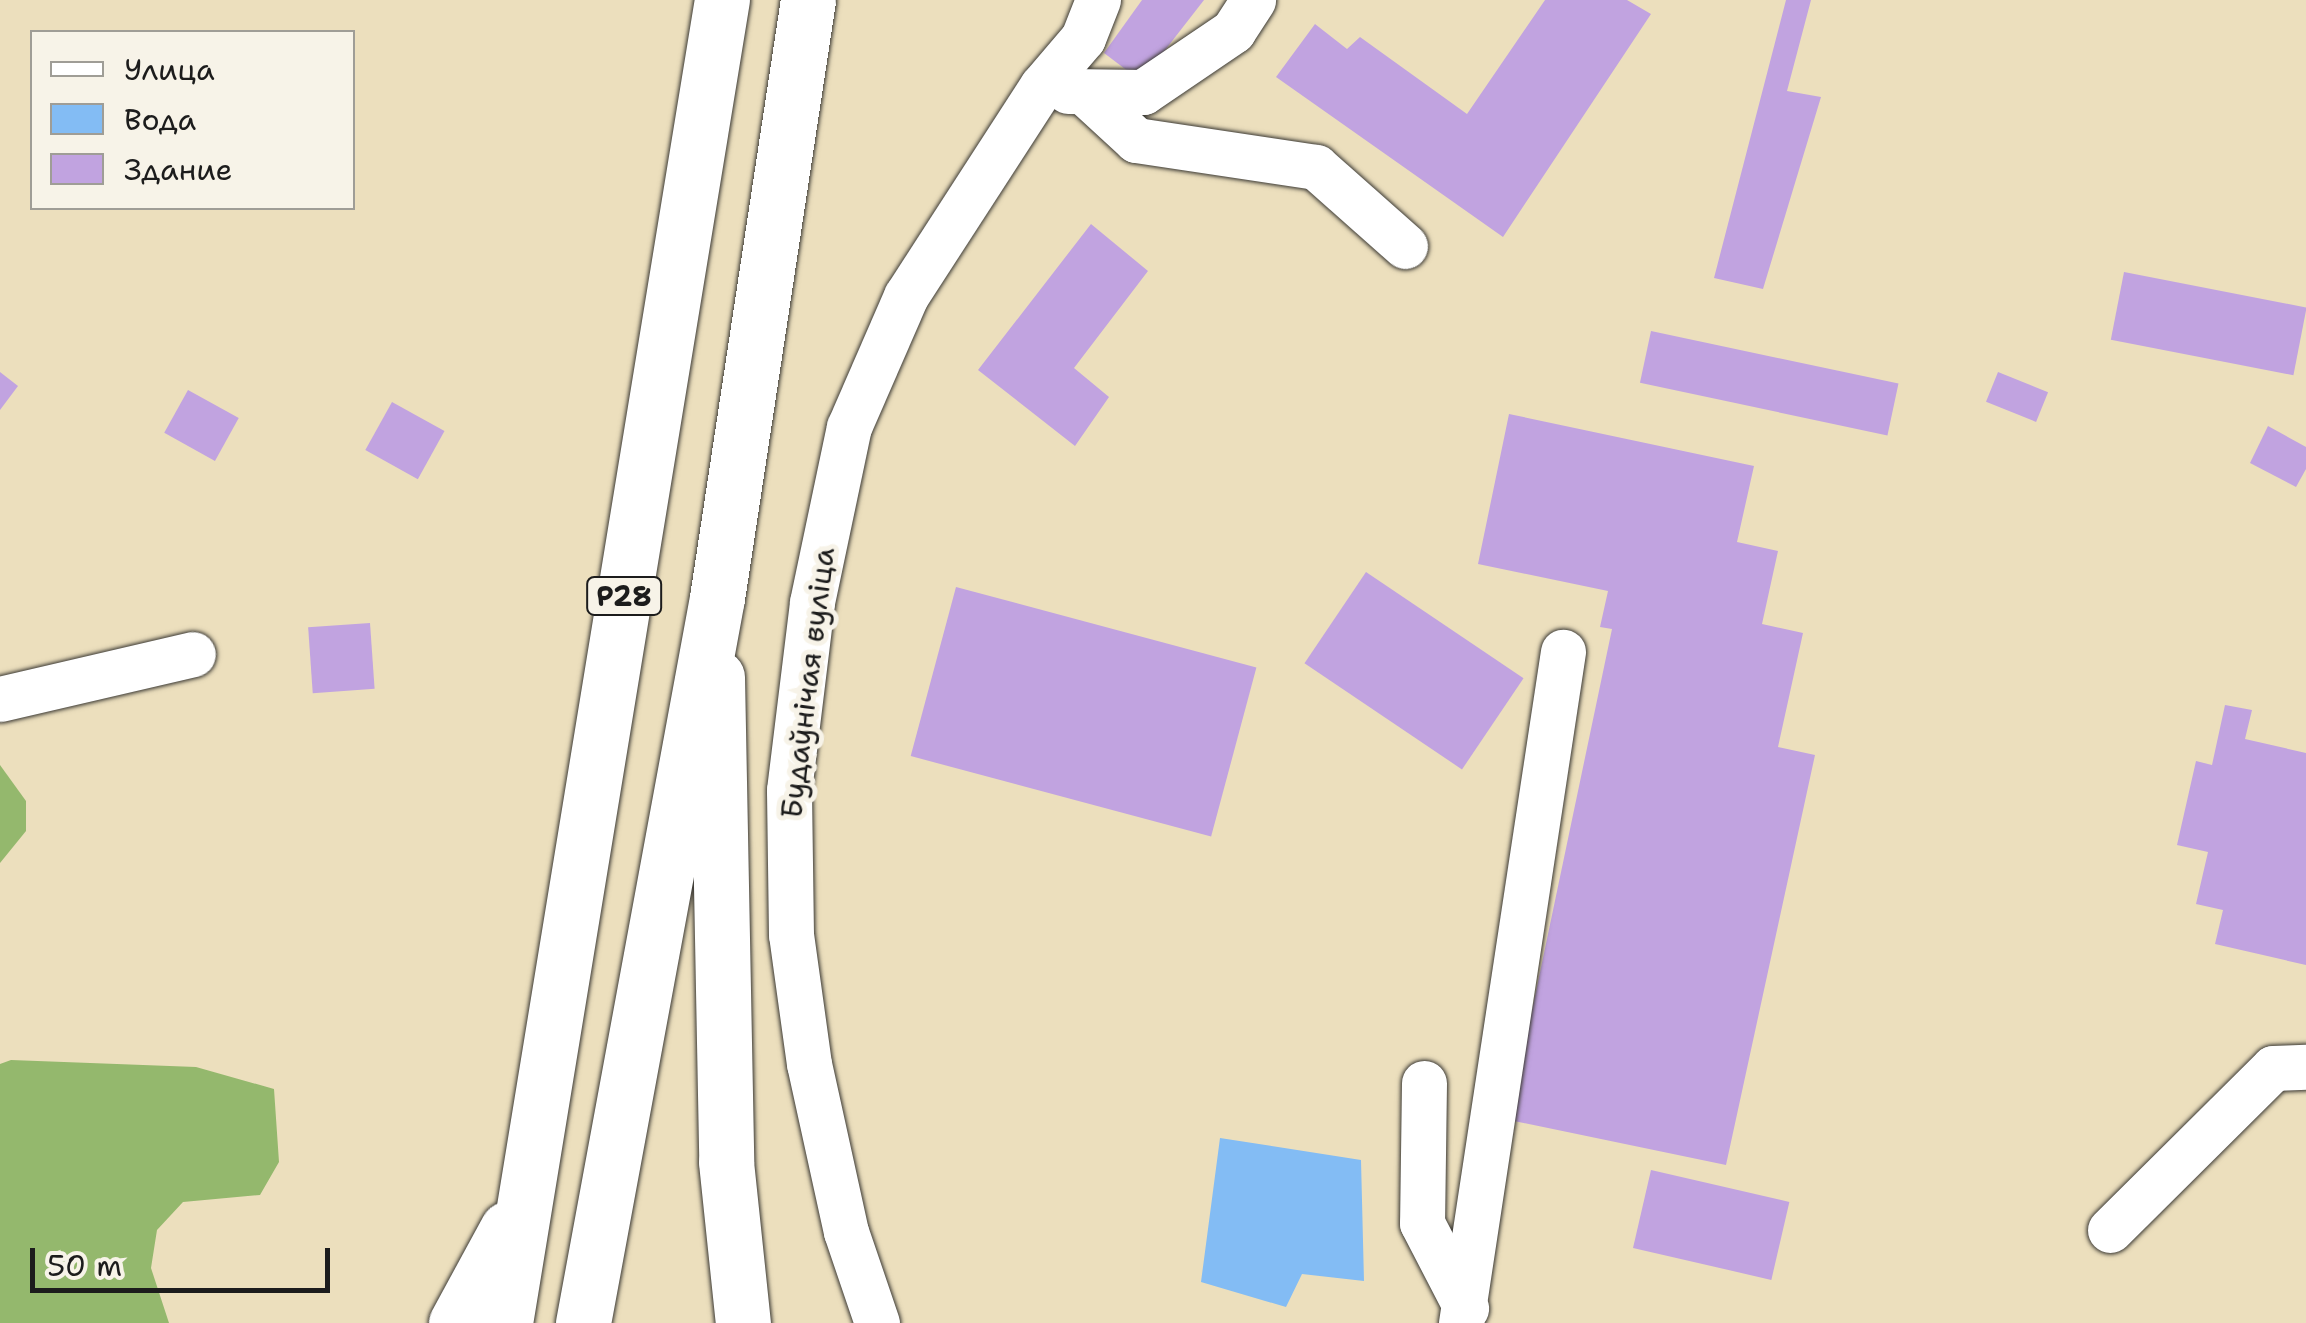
<!DOCTYPE html>
<html>
<head>
<meta charset="utf-8">
<style>
	body { margin:0 }
	#map { position:relative; width:2306px; height:1323px; overflow:hidden; background:#ecdfbd; font-family:"Shantell Sans",sans-serif }
	div>[style] { position:absolute }
	[style*='--x'] { left:calc(var(--x)*1px); top:calc(var(--y)*1px); width:calc(var(--w)*1px); rotate:calc(var(--a)*1deg) }
	.forest>* { inset:0; background:#94b86d }
	.water>* { inset:0; background:#83bcf4 }
	.building>* { inset:0; background:#c1a3e0; transform-origin:0 0 }
	.roads { filter:drop-shadow(0 0 2px #3b3934) drop-shadow(0 0 2px #3b3934) }
	.minor>* { height:45px; margin:-22.5px; padding:0 22.5px; transform-origin:22.5px; border-radius:22.5px; background:#fff }
	.major>* { height:55px; margin:-27.5px; padding:0 27.5px; transform-origin:27.5px; border-radius:27.5px; background:#fff }
	.highway>* { height:55px; margin:-27.5px; padding:0 27.5px; transform-origin:27.5px; border-radius:27.5px; background:#fff }
	span { translate:-50% -50%; white-space:nowrap; text-align:center; line-height:1.15; -webkit-text-stroke:10px #f7f3e8; paint-order:stroke }
	.shield-label span { padding:2px 8px; background:#f7f3e8; border:2px solid; border-radius:8px; -webkit-text-stroke-width:0 }
	.shield-label { font-size:28px; color:#1c1c1c; font-weight:700 }
	.street-label { font-size:30px; color:#1c1c1c }
	.legend { position:absolute; left:30px; top:30px; width:325px; height:180px; box-sizing:border-box; background:#f7f3e8; border:2px solid #9f9d96; margin:0; padding:12px 18px; list-style:none; font-size:30px; color:#1c1c1c }
	.legend li { display:flex; align-items:center; gap:20px; height:50px }
	.legend b { width:50px; border:2px solid #9f9d96 }
	.scale { position:absolute; left:30px; top:1248px; width:300px; height:45px; box-sizing:border-box; border:5px solid #1c1c1c; border-top:0; padding-left:12px; font-size:30px; line-height:35px; white-space:nowrap; color:#1c1c1c; -webkit-text-stroke:8px #f7f3e8; paint-order:stroke }
</style>
</head>
<body>
<div id="map">
	<div class="forest">
		<i style="clip-path:polygon(0 765px,26px 801px,26px 831px,0 863px)"></i>
		<i style="clip-path:polygon(11px 1060px,196px 1067px,274px 1089px,279px 1162px,260px 1195px,183px 1202px,157px 1230px,151px 1268px,169px 1323px,0 1323px,0 1064px)"></i>
	</div>
	<div class="water">
		<i style="clip-path:polygon(1220px 1138px,1361px 1160px,1364px 1281px,1302px 1274px,1286px 1307px,1201px 1282px)"></i>
	</div>
	<div class="building">
		<i style="clip-path:polygon(1142px 0,1204px 0,1141px 81px,1104px 53px)"></i>
		<i style="clip-path:polygon(1545px 0,1627px 0,1651px 14px,1503px 237px,1276px 77px,1315px 24px,1347px 49px,1360px 37px,1467px 114px)"></i>
		<i style="clip-path:polygon(1786px 0,1811px 0,1787px 91px,1821px 97px,1763px 289px,1714px 278px)"></i>
		<i style="clip-path:polygon(1091px 224px,1148px 271px,1074px 368px,1109px 397px,1075px 446px,978px 370px)"></i>
		<i style="left:2124px;top:272px;width:186px;height:69px;rotate:11deg"></i>
		<i style="left:1651px;top:331px;width:253px;height:53px;rotate:12deg"></i>
		<i style="clip-path:polygon(0 372px,18px 386px,0 410px)"></i>
		<i style="left:1998px;top:372px;width:54px;height:32px;rotate:22deg"></i>
		<i style="left:188px;top:390px;width:58px;height:49px;rotate:29deg"></i>
		<i style="left:392px;top:402px;width:60px;height:55px;rotate:29deg"></i>
		<i style="clip-path:polygon(1509px 414px,1754px 466px,1737px 542px,1778px 551px,1762px 624px,1803px 633px,1778px 747px,1815px 755px,1726px 1165px,1509px 1120px,1612px 629px,1600px 627px,1608px 591px,1478px 564px)"></i>
		<i style="clip-path:polygon(2268px 426px,2306px 447px,2306px 469px,2296px 487px,2250px 463px)"></i>
		<i style="left:1366px;top:572px;width:190px;height:110px;rotate:34deg"></i>
		<i style="left:956px;top:587px;width:311px;height:175px;rotate:15deg"></i>
		<i style="left:370px;top:623px;width:66px;height:62px;rotate:86deg"></i>
		<i style="clip-path:polygon(2225px 705px,2252px 710px,2245px 739px,2306px 753px,2306px 965px,2215px 944px,2223px 910px,2196px 904px,2208px 852px,2177px 845px,2196px 761px,2212px 765px)"></i>
		<i style="left:1651px;top:1170px;width:142px;height:80px;rotate:13deg"></i>
	</div>
	<div class="roads">
		<div class="minor">
			<i style="--x:1068;--y:91;--w:75;--a:0.8"></i>
			<i style="--x:1143;--y:92;--w:109;--a:-34.1"></i>
			<i style="--x:1233;--y:31;--w:37;--a:-57"></i>
			<i style="--x:1086;--y:94;--w:68;--a:42.6"></i>
			<i style="--x:1136;--y:140;--w:182;--a:8.5"></i>
			<i style="--x:1316;--y:167;--w:119;--a:41.6"></i>
			<i style="--x:0;--y:699;--w:198;--a:-13.1"></i>
			<i style="--x:1424;--y:1083;--w:140;--a:90.8"></i>
			<i style="--x:1422;--y:1223;--w:96;--a:62.6"></i>
			<i style="--x:2110;--y:1230;--w:230;--a:-44.8"></i>
			<i style="--x:2273;--y:1068;--w:33;--a:-2"></i>
			<i style="--x:877;--y:1323;--w:96;--a:-108.8"></i>
			<i style="--x:846;--y:1232;--w:172;--a:-102.4"></i>
			<i style="--x:809;--y:1064;--w:130;--a:-97.9"></i>
			<i style="--x:791;--y:935;--w:145;--a:-90.8"></i>
			<i style="--x:789;--y:790;--w:189;--a:-83"></i>
			<i style="--x:812;--y:602;--w:179;--a:-78.1"></i>
			<i style="--x:849;--y:427;--w:143;--a:-66.5"></i>
			<i style="--x:906;--y:296;--w:250;--a:-57.1"></i>
			<i style="--x:1042;--y:86;--w:63;--a:-49.5"></i>
			<i style="--x:1083;--y:38;--w:41;--a:-68.5"></i>
			<i style="--x:1461;--y:1323;--w:679;--a:-81.36"></i>
		</div>
		<div class="major">
			<i style="--x:717;--y:677;--w:485;--a:88.9"></i>
			<i style="--x:726;--y:1162;--w:162;--a:84"></i>
		</div>
		<div class="highway">
			<i style="--x:456;--y:1323;--w:107;--a:-61.5"></i>
			<i style="--x:505;--y:1323;--w:1341;--a:-80.69"></i>
			<i style="--x:583;--y:1323;--w:737;--a:-79.53"></i>
			<i style="--x:717;--y:598;--w:605;--a:-81.35"></i>
		</div>
	</div>
	<div class="shield-label">
		<span style="left:624px;top:596px">Р28</span>
	</div>
	<div class="street-label">
		<span style="left:808px;top:683px;rotate:-83deg">Будаўнічая вуліца</span>
	</div>
	<ul class="legend">
	<li><b style="height:12px;background:#fff"></b>Улица</li>
	<li><b style="height:28px;background:#83bcf4"></b>Вода</li>
	<li><b style="height:28px;background:#c1a3e0"></b>Здание</li>
	</ul>
	<div class="scale">50 m</div>
</div>
</body>
</html>
